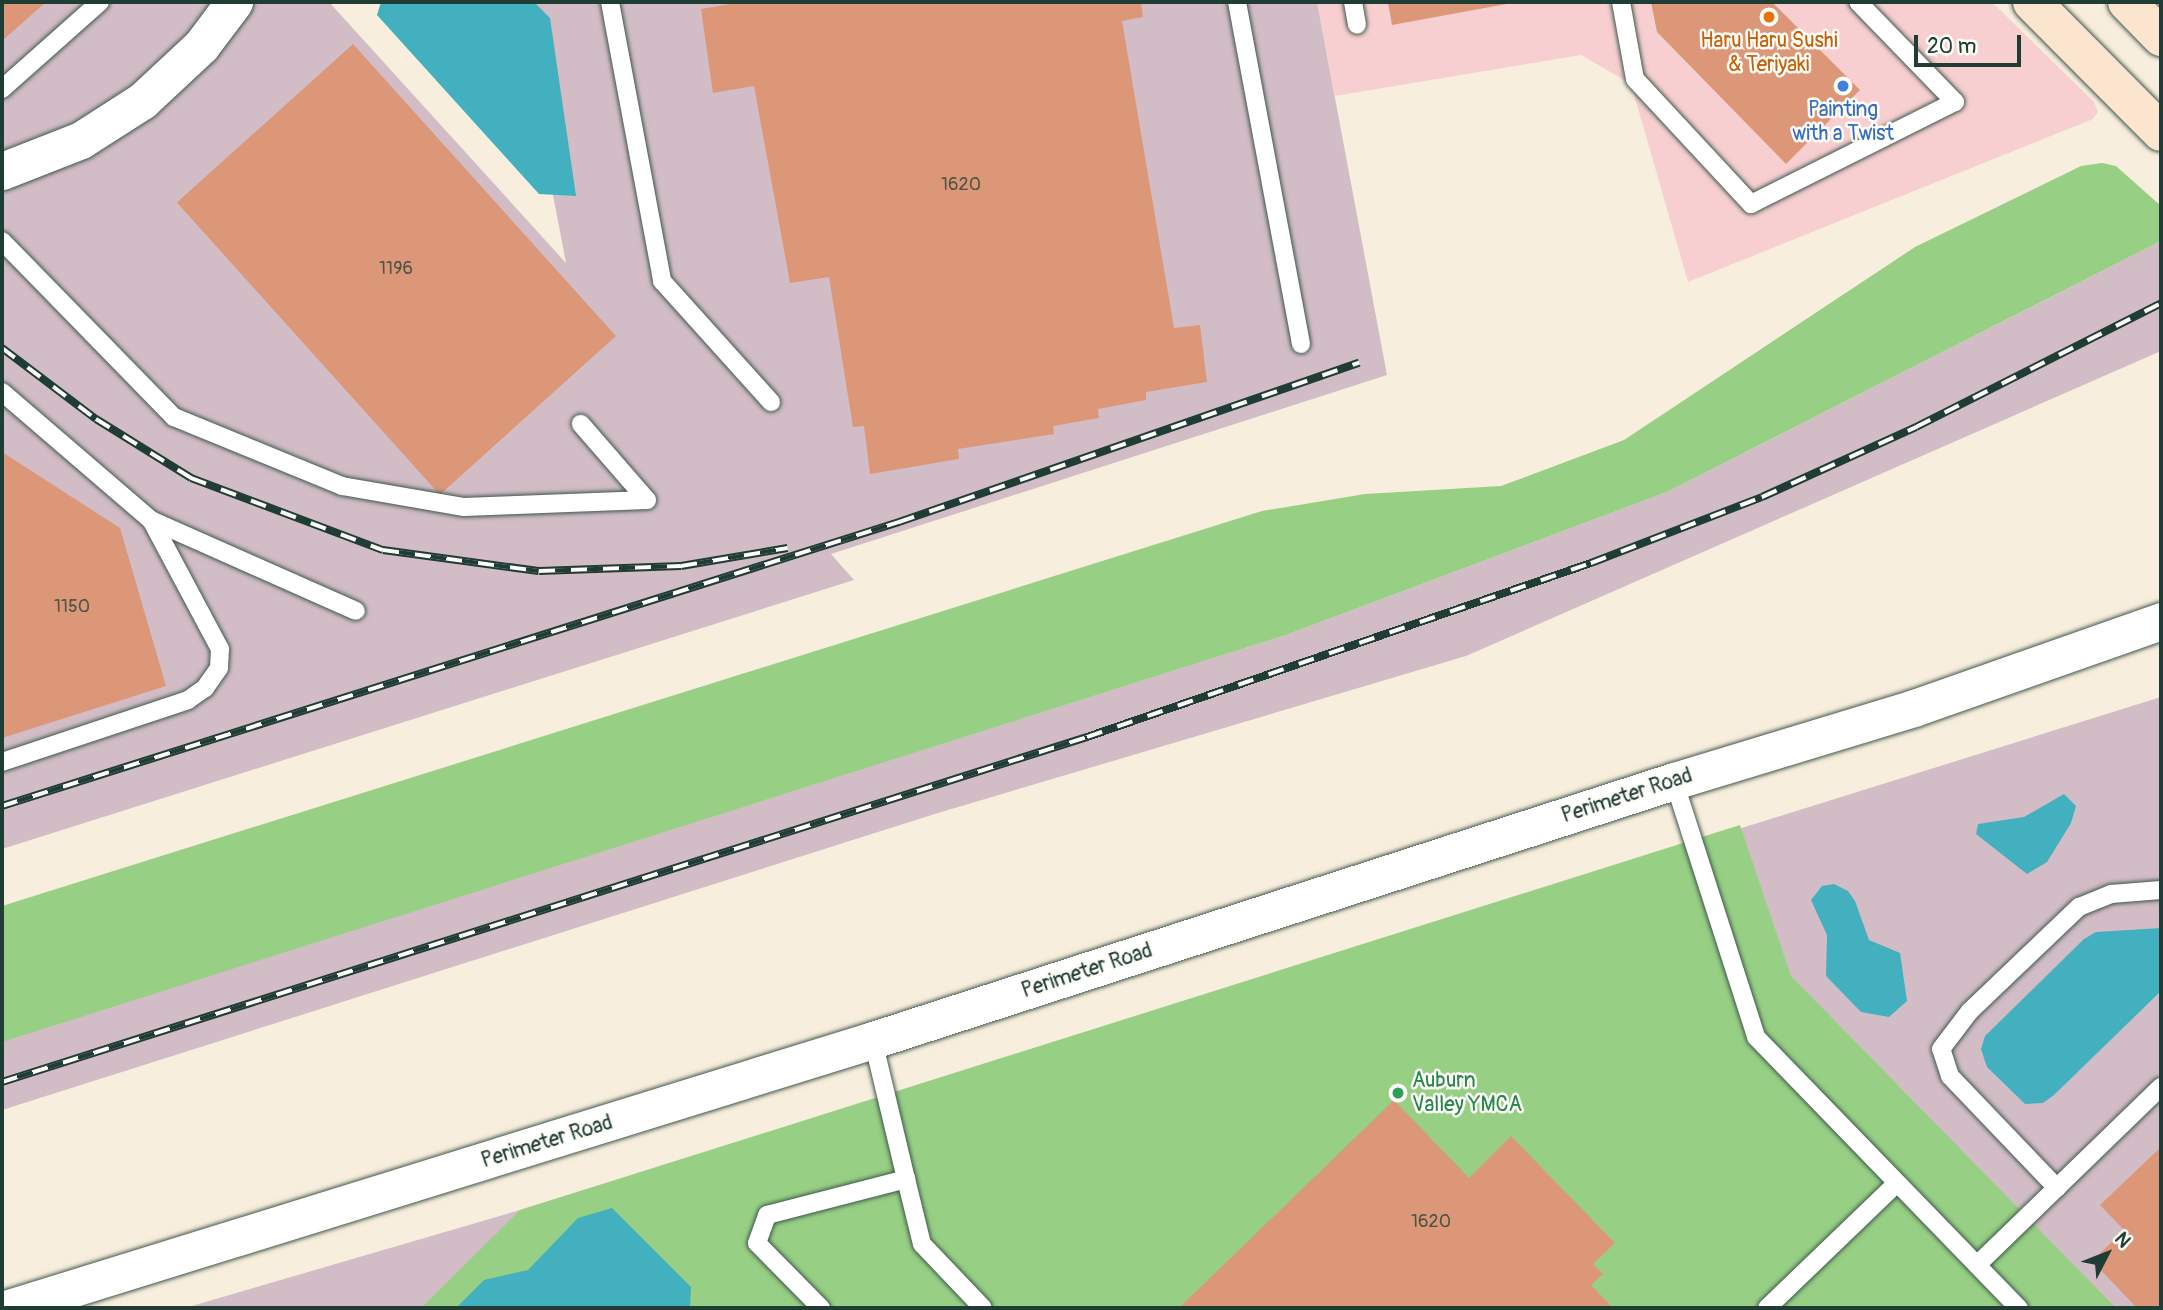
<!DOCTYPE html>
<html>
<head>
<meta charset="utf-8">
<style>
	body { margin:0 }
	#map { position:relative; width:2163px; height:1310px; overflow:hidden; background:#f8eedd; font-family:Pangolin,sans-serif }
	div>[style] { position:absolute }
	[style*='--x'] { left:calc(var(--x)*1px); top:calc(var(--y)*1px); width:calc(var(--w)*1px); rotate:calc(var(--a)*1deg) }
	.built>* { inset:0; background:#f7cfd1 }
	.industrial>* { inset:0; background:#d2bdc6 }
	.green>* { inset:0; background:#97d084 }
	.water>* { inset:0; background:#42b0be }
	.building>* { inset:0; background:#db9778; transform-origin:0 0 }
	.roads { filter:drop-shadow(0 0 2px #40584d) drop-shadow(0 0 2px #40584d) }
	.service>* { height:18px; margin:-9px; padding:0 9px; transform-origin:9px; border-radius:9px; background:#fff }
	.minor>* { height:37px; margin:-18.5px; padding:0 18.5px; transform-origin:18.5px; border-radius:18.5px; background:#fff }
	.secondary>* { height:38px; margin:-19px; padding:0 19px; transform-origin:19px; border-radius:19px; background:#fce5cf }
	.rail>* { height:8px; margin-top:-4px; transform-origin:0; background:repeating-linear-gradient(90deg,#fdfcf7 0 16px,#1f3d34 0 32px); box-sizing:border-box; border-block:2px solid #1f3d34 }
	.dots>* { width:19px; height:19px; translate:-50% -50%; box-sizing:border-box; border:4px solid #fdfcf7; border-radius:50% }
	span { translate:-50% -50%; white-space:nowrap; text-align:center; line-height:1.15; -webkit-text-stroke:5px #fdfcf7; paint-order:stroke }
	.number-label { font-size:18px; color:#4e5445 }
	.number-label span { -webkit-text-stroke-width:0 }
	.food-label { font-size:21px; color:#c56008 }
	.shop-label { font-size:21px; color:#366cbe }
	.street-label { font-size:21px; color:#1f3d34 }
	.leisure-label { font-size:21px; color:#27864d }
	.left { translate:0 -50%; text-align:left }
	.frame { position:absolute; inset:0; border:4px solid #1f3d34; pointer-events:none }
	.north { position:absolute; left:2072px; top:1219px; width:70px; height:70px; -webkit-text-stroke:5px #fdfcf7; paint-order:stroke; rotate:48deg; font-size:19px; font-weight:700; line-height:28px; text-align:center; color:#1f3d34 }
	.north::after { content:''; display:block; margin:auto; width:24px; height:32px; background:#1f3d34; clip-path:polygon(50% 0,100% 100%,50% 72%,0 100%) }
	.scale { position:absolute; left:1914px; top:35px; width:107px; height:32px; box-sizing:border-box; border:4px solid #1f3d34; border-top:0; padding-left:9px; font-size:21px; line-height:24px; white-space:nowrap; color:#1f3d34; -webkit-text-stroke:5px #fdfcf7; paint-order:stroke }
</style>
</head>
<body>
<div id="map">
	<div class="built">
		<i style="clip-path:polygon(1317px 2px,1992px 2px,2094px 102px,2098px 112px,2093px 119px,1688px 282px,1631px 84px,1581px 55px,1335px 96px)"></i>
	</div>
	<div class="industrial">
		<i style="clip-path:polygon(2px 2px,329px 2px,566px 263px,516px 2px,1317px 2px,1387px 375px,831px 554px,854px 580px,2px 849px)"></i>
		<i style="clip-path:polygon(2161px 241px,2161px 351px,1466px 656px,938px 813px,2px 1110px,2px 1041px,1286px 635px,1667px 492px)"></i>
		<i style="clip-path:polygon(2161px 697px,2161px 1308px,185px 1308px,520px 1210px)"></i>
	</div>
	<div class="green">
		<i style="clip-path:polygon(2102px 163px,2116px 166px,2161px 206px,2161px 241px,1667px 492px,1286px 635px,2px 1042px,2px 906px,1262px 511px,1365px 494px,1501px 486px,1624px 440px,1915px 247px,2081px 166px)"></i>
		<i style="clip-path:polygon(1740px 825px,1791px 976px,2116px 1308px,421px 1308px,520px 1210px)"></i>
	</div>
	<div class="water">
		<i style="clip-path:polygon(381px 2px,534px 2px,550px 18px,576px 196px,539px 194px,377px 15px)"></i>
		<i style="clip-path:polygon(2064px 794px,2076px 806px,2071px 823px,2047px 862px,2027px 874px,1976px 834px,1978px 824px,2024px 817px)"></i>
		<i style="clip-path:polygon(1834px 884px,1848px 891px,1855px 901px,1869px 940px,1900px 953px,1907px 1001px,1889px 1017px,1861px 1012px,1826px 976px,1827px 935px,1811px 900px,1822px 886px)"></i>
		<i style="clip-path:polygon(2161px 928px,2161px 991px,2054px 1095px,2043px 1103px,2025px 1104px,1987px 1067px,1981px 1049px,1985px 1036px,2084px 939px,2096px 932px)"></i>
		<i style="clip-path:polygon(612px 1208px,691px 1287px,690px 1308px,456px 1308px,484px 1280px,528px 1270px,578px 1218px)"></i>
	</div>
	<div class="building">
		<i style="clip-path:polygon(2px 2px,46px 2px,2px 41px)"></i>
		<i style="clip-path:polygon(742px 2px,1141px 2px,1143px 17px,1122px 21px,1174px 328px,1200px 325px,1207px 382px,1146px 392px,1146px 400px,1098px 409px,1099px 418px,1053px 426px,1054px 434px,958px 449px,959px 459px,870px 474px,864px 426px,853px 427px,829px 277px,790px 283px,754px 86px,713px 93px,701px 9px)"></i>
		<i style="clip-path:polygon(1388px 2px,1512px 2px,1512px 3px,1392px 25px)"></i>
		<i style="clip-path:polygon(1651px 2px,1772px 2px,1860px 90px,1786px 164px,1657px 32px)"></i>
		<i style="left:353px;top:44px;width:393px;height:237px;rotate:48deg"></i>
		<i style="clip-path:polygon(2px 452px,120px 528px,166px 686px,2px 738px)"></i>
		<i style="clip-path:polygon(1394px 1100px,1469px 1178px,1511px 1136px,1615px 1243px,1593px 1264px,1603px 1274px,1591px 1285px,1613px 1308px,1179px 1308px)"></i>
		<i style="clip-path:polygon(2161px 1147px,2161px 1308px,2137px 1308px,2092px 1261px,2124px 1230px,2100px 1205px)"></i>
	</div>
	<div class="roads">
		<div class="service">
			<i style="--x:610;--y:2;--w:284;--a:79.4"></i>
			<i style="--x:662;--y:281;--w:163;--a:48"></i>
			<i style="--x:1237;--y:2;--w:348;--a:79.4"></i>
			<i style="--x:1353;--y:2;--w:23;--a:80"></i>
			<i style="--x:1621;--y:2;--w:78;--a:79.7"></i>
			<i style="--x:1635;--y:79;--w:171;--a:47.1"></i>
			<i style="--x:1751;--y:204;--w:228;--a:-26.6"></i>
			<i style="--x:1955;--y:102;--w:139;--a:-134.1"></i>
			<i style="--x:2;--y:89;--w:131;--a:-41.6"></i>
			<i style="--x:2;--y:241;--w:246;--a:45.7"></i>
			<i style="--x:174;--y:417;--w:182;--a:22.3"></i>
			<i style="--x:342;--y:486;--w:124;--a:9.8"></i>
			<i style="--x:464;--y:507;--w:183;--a:-2.2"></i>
			<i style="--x:647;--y:500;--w:101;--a:-131"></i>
			<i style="--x:2;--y:392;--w:196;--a:40.7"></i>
			<i style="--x:151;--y:520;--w:224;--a:23.9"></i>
			<i style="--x:2;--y:762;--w:196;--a:-18.4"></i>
			<i style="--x:188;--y:700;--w:21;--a:-35"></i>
			<i style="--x:205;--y:688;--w:24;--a:-55"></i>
			<i style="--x:219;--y:668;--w:19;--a:-87"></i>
			<i style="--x:220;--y:649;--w:146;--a:-118.1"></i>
			<i style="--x:1674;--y:781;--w:269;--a:72.2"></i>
			<i style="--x:1756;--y:1037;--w:378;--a:45.9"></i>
			<i style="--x:906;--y:1179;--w:67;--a:76.2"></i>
			<i style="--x:922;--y:1244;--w:88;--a:46.4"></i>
			<i style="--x:2057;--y:1188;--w:155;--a:-133.7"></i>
			<i style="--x:1950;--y:1076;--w:28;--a:-108"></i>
			<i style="--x:1941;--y:1049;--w:48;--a:-52.7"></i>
			<i style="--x:1970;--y:1011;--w:151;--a:-43.7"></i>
			<i style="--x:2079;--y:907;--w:35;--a:-22"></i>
			<i style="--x:2111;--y:894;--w:50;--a:-4.6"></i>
			<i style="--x:1977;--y:1265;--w:256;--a:-44.1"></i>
			<i style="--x:821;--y:1308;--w:91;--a:-134.6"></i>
			<i style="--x:757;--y:1243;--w:30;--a:-70"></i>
			<i style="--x:767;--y:1215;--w:144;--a:-14.5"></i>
			<i style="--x:906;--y:1179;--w:143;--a:-103.4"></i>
			<i style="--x:1767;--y:1308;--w:180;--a:-43.9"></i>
		</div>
		<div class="minor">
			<i style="--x:2;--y:171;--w:85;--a:-21.4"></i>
			<i style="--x:81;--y:140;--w:72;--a:-32.6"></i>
			<i style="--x:142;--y:101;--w:81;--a:-43"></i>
			<i style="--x:201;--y:46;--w:55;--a:-53.1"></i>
			<i style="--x:9;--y:1308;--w:905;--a:-17.23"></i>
			<i style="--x:873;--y:1040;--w:842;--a:-17.92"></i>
			<i style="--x:1674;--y:781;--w:251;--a:-16.9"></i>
			<i style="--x:1914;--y:708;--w:262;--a:-19.4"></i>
		</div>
		<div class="secondary">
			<i style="--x:2032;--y:2;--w:183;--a:45.2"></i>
			<i style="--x:2127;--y:2;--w:49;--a:45.8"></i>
		</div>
	</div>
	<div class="rail">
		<i style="--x:2;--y:348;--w:118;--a:37.1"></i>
		<i style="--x:96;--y:419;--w:112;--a:31.8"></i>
		<i style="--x:191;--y:478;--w:205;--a:20.6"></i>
		<i style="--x:383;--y:550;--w:157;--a:7.7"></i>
		<i style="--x:539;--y:571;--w:142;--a:-2"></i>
		<i style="--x:681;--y:566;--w:108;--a:-9.6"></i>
		<i style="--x:2;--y:806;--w:941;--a:-17.57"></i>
		<i style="--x:899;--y:522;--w:487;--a:-19.1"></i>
		<i style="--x:2;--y:1082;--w:1139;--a:-17.64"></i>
		<i style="--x:1087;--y:737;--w:533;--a:-19.05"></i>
		<i style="--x:1591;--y:563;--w:183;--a:-21.1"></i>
		<i style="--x:1762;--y:497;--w:169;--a:-24.4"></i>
		<i style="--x:1916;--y:427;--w:275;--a:-26.8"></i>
	</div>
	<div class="dots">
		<i style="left:1769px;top:17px;background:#e8710a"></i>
		<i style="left:1843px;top:86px;background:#3f7fe0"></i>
		<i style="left:1398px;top:1093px;background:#2e9e5b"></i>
	</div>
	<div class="number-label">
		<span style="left:961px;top:185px">1620</span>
		<span style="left:396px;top:269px">1196</span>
		<span style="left:72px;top:607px">1150</span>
		<span style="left:1431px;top:1222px">1620</span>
	</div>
	<div class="food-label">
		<span style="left:1769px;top:53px">Haru Haru Sushi<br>&amp; Teriyaki</span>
	</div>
	<div class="shop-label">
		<span style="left:1843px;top:122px">Painting<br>with a Twist</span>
	</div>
	<div class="street-label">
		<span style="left:1627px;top:796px;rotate:-18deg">Perimeter Road</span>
		<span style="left:1087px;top:971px;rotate:-18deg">Perimeter Road</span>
		<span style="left:547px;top:1142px;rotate:-17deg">Perimeter Road</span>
	</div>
	<div class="leisure-label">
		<span class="left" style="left:1412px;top:1093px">Auburn<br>Valley YMCA</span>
	</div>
	<div class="frame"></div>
	<div class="north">N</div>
	<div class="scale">20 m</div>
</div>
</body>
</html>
